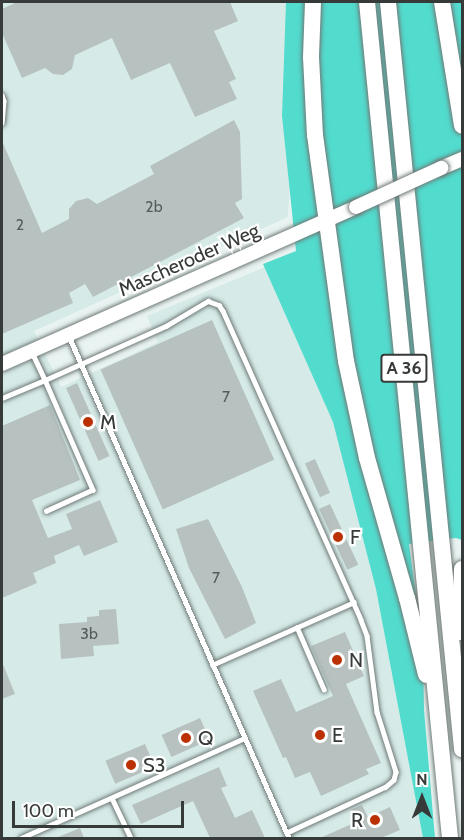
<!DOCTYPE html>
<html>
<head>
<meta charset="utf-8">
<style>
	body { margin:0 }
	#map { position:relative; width:464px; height:840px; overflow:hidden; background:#e9f4f2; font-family:Cabin,sans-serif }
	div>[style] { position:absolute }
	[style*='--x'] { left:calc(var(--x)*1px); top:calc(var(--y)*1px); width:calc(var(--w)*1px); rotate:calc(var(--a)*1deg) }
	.built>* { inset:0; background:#d6ebe8 }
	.forest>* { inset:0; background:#52dcce }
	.building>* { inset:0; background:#b7c2c0; transform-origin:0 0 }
	.roads { filter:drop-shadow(0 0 2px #6f7977) drop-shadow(0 0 2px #6f7977) }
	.lane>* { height:4.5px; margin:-2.25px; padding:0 2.25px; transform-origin:2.25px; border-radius:2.25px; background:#fff }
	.secondary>* { height:14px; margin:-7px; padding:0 7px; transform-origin:7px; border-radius:7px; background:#fff }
	.highway>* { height:16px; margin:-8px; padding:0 8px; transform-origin:8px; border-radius:8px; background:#fff }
	.bridges { filter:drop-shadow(0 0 2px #6f7977) drop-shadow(0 0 2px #6f7977) }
	.secondary-bridge>* { height:14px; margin:-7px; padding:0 7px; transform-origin:7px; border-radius:7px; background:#fff }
	.dots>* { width:16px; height:16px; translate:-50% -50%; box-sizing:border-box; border:3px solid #fff; border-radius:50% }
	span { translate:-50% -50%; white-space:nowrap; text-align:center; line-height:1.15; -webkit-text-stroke:4.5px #fff; paint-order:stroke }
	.number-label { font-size:16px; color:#565c5b }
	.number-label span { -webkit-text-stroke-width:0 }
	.shield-label span { padding:2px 4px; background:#fff; border:2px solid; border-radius:4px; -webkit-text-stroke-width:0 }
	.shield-label { font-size:18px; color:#363a39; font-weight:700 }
	.street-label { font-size:20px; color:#363a39 }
	.poi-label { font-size:20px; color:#363a39 }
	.left { translate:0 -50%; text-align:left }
	.right { translate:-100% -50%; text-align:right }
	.frame { position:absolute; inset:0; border:3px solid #363a39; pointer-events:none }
	.north { position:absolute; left:392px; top:768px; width:60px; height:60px; -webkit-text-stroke:4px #fff; paint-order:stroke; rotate:0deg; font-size:16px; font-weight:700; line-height:24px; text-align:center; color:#363a39 }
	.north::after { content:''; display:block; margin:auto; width:21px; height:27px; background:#363a39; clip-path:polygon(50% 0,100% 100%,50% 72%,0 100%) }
	.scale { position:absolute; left:12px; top:801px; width:172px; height:27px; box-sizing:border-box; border:3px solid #363a39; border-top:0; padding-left:8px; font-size:18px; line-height:21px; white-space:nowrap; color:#363a39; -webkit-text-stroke:4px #fff; paint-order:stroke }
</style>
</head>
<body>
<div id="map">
	<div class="built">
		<i style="clip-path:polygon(2px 2px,300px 2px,288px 217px,34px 331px,61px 387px,158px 342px,147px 316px,294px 255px,377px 588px,423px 838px,2px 838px)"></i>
	</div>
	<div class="forest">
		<i style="clip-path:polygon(286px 2px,462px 2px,462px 540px,456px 538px,409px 544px,423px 650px,424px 710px,435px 838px,423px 838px,376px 589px,333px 422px,263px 264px,296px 251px,282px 116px)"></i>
	</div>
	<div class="building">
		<i style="clip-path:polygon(17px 2px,230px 2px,238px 21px,214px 31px,236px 79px,229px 82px,237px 99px,195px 117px,170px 63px,131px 80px,112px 38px,75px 55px,72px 69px,63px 75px,53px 74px,45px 68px,22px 78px,2px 33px,2px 9px)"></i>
		<i style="clip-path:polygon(234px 120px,240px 132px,242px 199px,235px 203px,244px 218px,93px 297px,85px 284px,69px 293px,73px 303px,2px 334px,2px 141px,42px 233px,69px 219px,69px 209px,76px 201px,88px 198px,97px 204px,154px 174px,150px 166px)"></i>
		<i style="left:212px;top:320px;width:153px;height:122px;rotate:66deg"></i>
		<i style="left:77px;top:383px;width:80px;height:12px;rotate:66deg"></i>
		<i style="clip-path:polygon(50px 405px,80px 480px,32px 500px,48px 538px,72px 529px,66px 514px,100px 500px,118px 542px,84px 556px,79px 545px,54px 556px,56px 563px,33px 573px,37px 583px,2px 598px,2px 426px)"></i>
		<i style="left:315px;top:459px;width:37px;height:11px;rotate:66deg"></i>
		<i style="left:330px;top:504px;width:67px;height:12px;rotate:65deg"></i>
		<i style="clip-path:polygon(208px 519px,242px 587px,256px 623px,225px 639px,189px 568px,176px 529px)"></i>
		<i style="clip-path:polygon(116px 609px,119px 644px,93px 646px,94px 656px,61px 659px,59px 624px,87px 622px,87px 617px,99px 616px,99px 610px)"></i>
		<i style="clip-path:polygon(345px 632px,364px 676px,346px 684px,381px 763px,366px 769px,369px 774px,321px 796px,310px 772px,295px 778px,286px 757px,283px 758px,253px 691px,281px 679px,296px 712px,333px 696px,311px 646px)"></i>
		<i style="clip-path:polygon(2px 662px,15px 694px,2px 699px)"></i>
		<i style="left:200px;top:718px;width:24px;height:42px;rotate:66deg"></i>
		<i style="left:145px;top:744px;width:25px;height:43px;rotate:67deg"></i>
		<i style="clip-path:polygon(219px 767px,227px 786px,221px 788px,235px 818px,252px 810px,265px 838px,210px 838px,193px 801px,141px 824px,132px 805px)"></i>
		<i style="clip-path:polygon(362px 805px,368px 817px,390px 807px,400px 830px,381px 838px,320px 838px,356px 822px,350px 810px)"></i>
		<i style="clip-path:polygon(80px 828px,84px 838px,56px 838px)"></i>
	</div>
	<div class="roads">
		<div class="lane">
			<i style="--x:2;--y:95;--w:6;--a:72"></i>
			<i style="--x:4;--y:101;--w:22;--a:95"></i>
			<i style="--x:69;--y:336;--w:548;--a:66.33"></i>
			<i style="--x:32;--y:352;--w:31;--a:65"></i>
			<i style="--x:45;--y:380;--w:133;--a:-24.1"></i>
			<i style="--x:166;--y:326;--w:49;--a:-30.8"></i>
			<i style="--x:208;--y:301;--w:12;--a:20"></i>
			<i style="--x:219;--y:305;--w:7;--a:56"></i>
			<i style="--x:223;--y:311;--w:338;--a:65.9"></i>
			<i style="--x:361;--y:620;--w:17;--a:69"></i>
			<i style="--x:367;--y:636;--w:77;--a:82.5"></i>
			<i style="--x:377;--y:712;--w:63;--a:72.4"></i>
			<i style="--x:396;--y:772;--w:8;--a:104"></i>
			<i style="--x:394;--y:780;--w:11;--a:139"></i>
			<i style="--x:386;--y:787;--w:109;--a:155.1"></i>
			<i style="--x:2;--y:398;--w:47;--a:-22.7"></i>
			<i style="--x:45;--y:380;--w:120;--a:66.4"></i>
			<i style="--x:93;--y:490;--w:51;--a:155.5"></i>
			<i style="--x:297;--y:627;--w:68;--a:66.5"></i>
			<i style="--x:212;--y:665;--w:155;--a:-23.9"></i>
			<i style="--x:112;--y:798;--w:44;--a:64.6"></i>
			<i style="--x:21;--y:838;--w:245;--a:-24.1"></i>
		</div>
		<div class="secondary">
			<i style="--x:441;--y:168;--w:23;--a:-23"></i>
			<i style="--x:2;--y:364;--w:387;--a:-23.9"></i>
		</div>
		<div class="highway">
			<i style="--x:313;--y:2;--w:55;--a:92.1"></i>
			<i style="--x:311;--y:57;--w:78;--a:87.1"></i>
			<i style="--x:315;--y:135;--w:228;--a:82.2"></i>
			<i style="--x:346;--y:361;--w:99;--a:77.8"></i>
			<i style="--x:367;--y:458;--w:146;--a:74.1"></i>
			<i style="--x:407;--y:598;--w:79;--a:76.1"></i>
			<i style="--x:367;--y:2;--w:840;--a:84.33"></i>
			<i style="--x:388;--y:2;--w:751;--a:84.34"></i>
			<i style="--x:442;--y:2;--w:125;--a:80.8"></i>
			<i style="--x:460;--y:632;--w:63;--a:-88.2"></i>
		</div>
	</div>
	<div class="bridges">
		<div class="secondary-bridge">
			<i style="--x:356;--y:207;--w:94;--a:-24.6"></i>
		</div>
	</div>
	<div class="dots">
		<i style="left:88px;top:422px;background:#bb3104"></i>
		<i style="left:338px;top:537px;background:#bb3104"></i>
		<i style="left:337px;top:660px;background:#bb3104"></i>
		<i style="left:320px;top:735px;background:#bb3104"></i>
		<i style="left:186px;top:738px;background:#bb3104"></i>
		<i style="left:131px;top:765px;background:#bb3104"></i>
		<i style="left:375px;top:820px;background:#bb3104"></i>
	</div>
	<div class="number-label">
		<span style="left:154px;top:207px">2b</span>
		<span style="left:20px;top:225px">2</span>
		<span style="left:226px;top:397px">7</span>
		<span style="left:216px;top:578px">7</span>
		<span style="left:89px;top:634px">3b</span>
	</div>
	<div class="shield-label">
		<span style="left:404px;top:368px">A 36</span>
	</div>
	<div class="street-label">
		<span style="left:189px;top:260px;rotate:-24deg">Mascheroder Weg</span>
	</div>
	<div class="poi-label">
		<span class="left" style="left:100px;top:422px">M</span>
		<span class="left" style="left:350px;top:537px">F</span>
		<span class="left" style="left:349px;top:660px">N</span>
		<span class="left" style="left:332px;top:735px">E</span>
		<span class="left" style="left:198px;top:738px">Q</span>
		<span class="left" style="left:143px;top:765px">S3</span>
		<span class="right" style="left:363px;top:820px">R</span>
	</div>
	<div class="frame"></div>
	<div class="north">N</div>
	<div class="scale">100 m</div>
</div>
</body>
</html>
